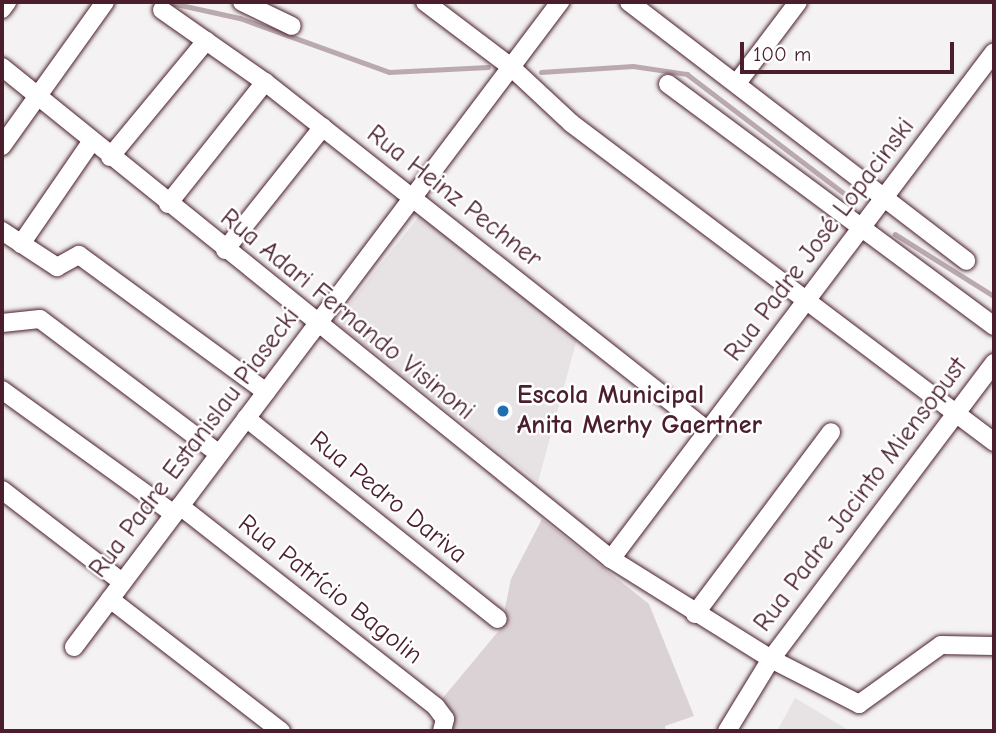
<!DOCTYPE html>
<html>
<head>
<meta charset="utf-8">
<style>
	body { margin:0 }
	#map { position:relative; width:996px; height:733px; overflow:hidden; background:#f4f2f2; font-family:"Comic Neue",sans-serif }
	div>[style] { position:absolute }
	[style*='--x'] { left:calc(var(--x)*1px); top:calc(var(--y)*1px); width:calc(var(--w)*1px); rotate:calc(var(--a)*1deg) }
	.built>* { inset:0; background:#e7e2e3 }
	.green>* { inset:0; background:#dbd2d5 }
	.stream>* { height:4.5px; margin:-2.25px; padding:0 2.25px; transform-origin:2.25px; border-radius:2.25px; background:#baa9ae }
	.roads { filter:drop-shadow(0 0 2px #4a1f2b) drop-shadow(0 0 2px #4a1f2b) }
	.minor>* { height:18px; margin:-9px; padding:0 9px; transform-origin:9px; border-radius:9px; background:#fff }
	.dots>* { width:19px; height:19px; translate:-50% -50%; box-sizing:border-box; border:4px solid #fff; border-radius:50% }
	span { translate:-50% -50%; white-space:nowrap; text-align:center; line-height:1.15; -webkit-text-stroke:5px #fff; paint-order:stroke }
	.street-label { font-size:26px; color:#4a1f2b }
	.poi-label { font-size:26px; color:#4a1f2b; font-weight:700 }
	.left { translate:0 -50%; text-align:left }
	.frame { position:absolute; inset:0; border:4px solid #4a1f2b; pointer-events:none }
	.scale { position:absolute; left:740px; top:42px; width:214px; height:32px; box-sizing:border-box; border:4px solid #4a1f2b; border-top:0; padding-left:9px; font-size:21px; line-height:24px; white-space:nowrap; color:#4a1f2b; -webkit-text-stroke:5px #fff; paint-order:stroke }
</style>
</head>
<body>
<div id="map">
	<div class="built">
		<i style="clip-path:polygon(420px 215px,577px 339px,538px 482px,335px 322px)"></i>
		<i style="clip-path:polygon(795px 698px,850px 731px,777px 731px)"></i>
	</div>
	<div class="green">
		<i style="clip-path:polygon(542px 519px,649px 604px,694px 716px,665px 726px,666px 731px,453px 731px,454px 715px,442px 699px,501px 628px,511px 579px)"></i>
	</div>
	<div class="stream">
		<i style="--x:167;--y:2;--w:75;--a:12.4"></i>
		<i style="--x:240;--y:18;--w:158;--a:19.9"></i>
		<i style="--x:389;--y:72;--w:99;--a:-2.9"></i>
		<i style="--x:541;--y:72;--w:92;--a:-3.7"></i>
		<i style="--x:633;--y:66;--w:55;--a:8.4"></i>
		<i style="--x:687;--y:74;--w:203;--a:37.2"></i>
		<i style="--x:895;--y:234;--w:117;--a:32.1"></i>
	</div>
	<div class="roads">
		<div class="minor">
			<i style="--x:242;--y:2;--w:55;--a:25.6"></i>
			<i style="--x:425;--y:2;--w:108;--a:37.1"></i>
			<i style="--x:511;--y:67;--w:82;--a:43"></i>
			<i style="--x:571;--y:123;--w:530;--a:37.02"></i>
			<i style="--x:629;--y:2;--w:425;--a:37.5"></i>
			<i style="--x:2;--y:9;--w:9;--a:-54"></i>
			<i style="--x:162;--y:10;--w:126;--a:35"></i>
			<i style="--x:265;--y:82;--w:564;--a:38.23"></i>
			<i style="--x:2;--y:67;--w:783;--a:38.93"></i>
			<i style="--x:611;--y:559;--w:189;--a:32"></i>
			<i style="--x:771;--y:659;--w:99;--a:27.1"></i>
			<i style="--x:859;--y:704;--w:101;--a:-35.7"></i>
			<i style="--x:941;--y:645;--w:53;--a:1.1"></i>
			<i style="--x:737;--y:83;--w:101;--a:-53"></i>
			<i style="--x:668;--y:84;--w:406;--a:36.6"></i>
			<i style="--x:2;--y:146;--w:177;--a:-54.4"></i>
			<i style="--x:110;--y:157;--w:151;--a:-50.4"></i>
			<i style="--x:168;--y:204;--w:156;--a:-51.5"></i>
			<i style="--x:2;--y:231;--w:66;--a:33.2"></i>
			<i style="--x:57;--y:267;--w:25;--a:-29"></i>
			<i style="--x:79;--y:255;--w:232;--a:36.2"></i>
			<i style="--x:21;--y:244;--w:124;--a:-55.5"></i>
			<i style="--x:225;--y:250;--w:157;--a:-51.5"></i>
			<i style="--x:2;--y:323;--w:38;--a:-6"></i>
			<i style="--x:40;--y:319;--w:224;--a:37"></i>
			<i style="--x:2;--y:390;--w:212;--a:35.8"></i>
			<i style="--x:246;--y:418;--w:322;--a:38.6"></i>
			<i style="--x:2;--y:490;--w:151;--a:37.5"></i>
			<i style="--x:180;--y:506;--w:325;--a:38.1"></i>
			<i style="--x:436;--y:707;--w:15;--a:53"></i>
			<i style="--x:445;--y:719;--w:12;--a:104"></i>
			<i style="--x:611;--y:559;--w:635;--a:-52.93"></i>
			<i style="--x:110;--y:599;--w:216;--a:37.7"></i>
			<i style="--x:695;--y:614;--w:227;--a:-53.2"></i>
			<i style="--x:74;--y:647;--w:808;--a:-53"></i>
			<i style="--x:727;--y:731;--w:84;--a:-58.6"></i>
			<i style="--x:771;--y:659;--w:371;--a:-53"></i>
		</div>
	</div>
	<div class="dots">
		<i style="left:503px;top:411px;background:#1f6fb2"></i>
	</div>
	<div class="street-label">
		<span style="left:454px;top:197px;rotate:38deg">Rua Heinz Pechner</span>
		<span style="left:820px;top:240px;rotate:-53deg">Rua Padre José Lopacinski</span>
		<span style="left:347px;top:315px;rotate:39deg">Rua Adari Fernando Visinoni</span>
		<span style="left:195px;top:443px;rotate:-53deg">Rua Padre Estanislau Piasecki</span>
		<span style="left:861px;top:495px;rotate:-53deg">Rua Padre Jacinto Miensopust</span>
		<span style="left:388px;top:498px;rotate:39deg">Rua Pedro Dariva</span>
		<span style="left:330px;top:590px;rotate:38deg">Rua Patrício Bagolin</span>
	</div>
	<div class="poi-label">
		<span class="left" style="left:517px;top:411px">Escola Municipal<br>Anita Merhy Gaertner</span>
	</div>
	<div class="frame"></div>
	<div class="scale">100 m</div>
</div>
</body>
</html>
